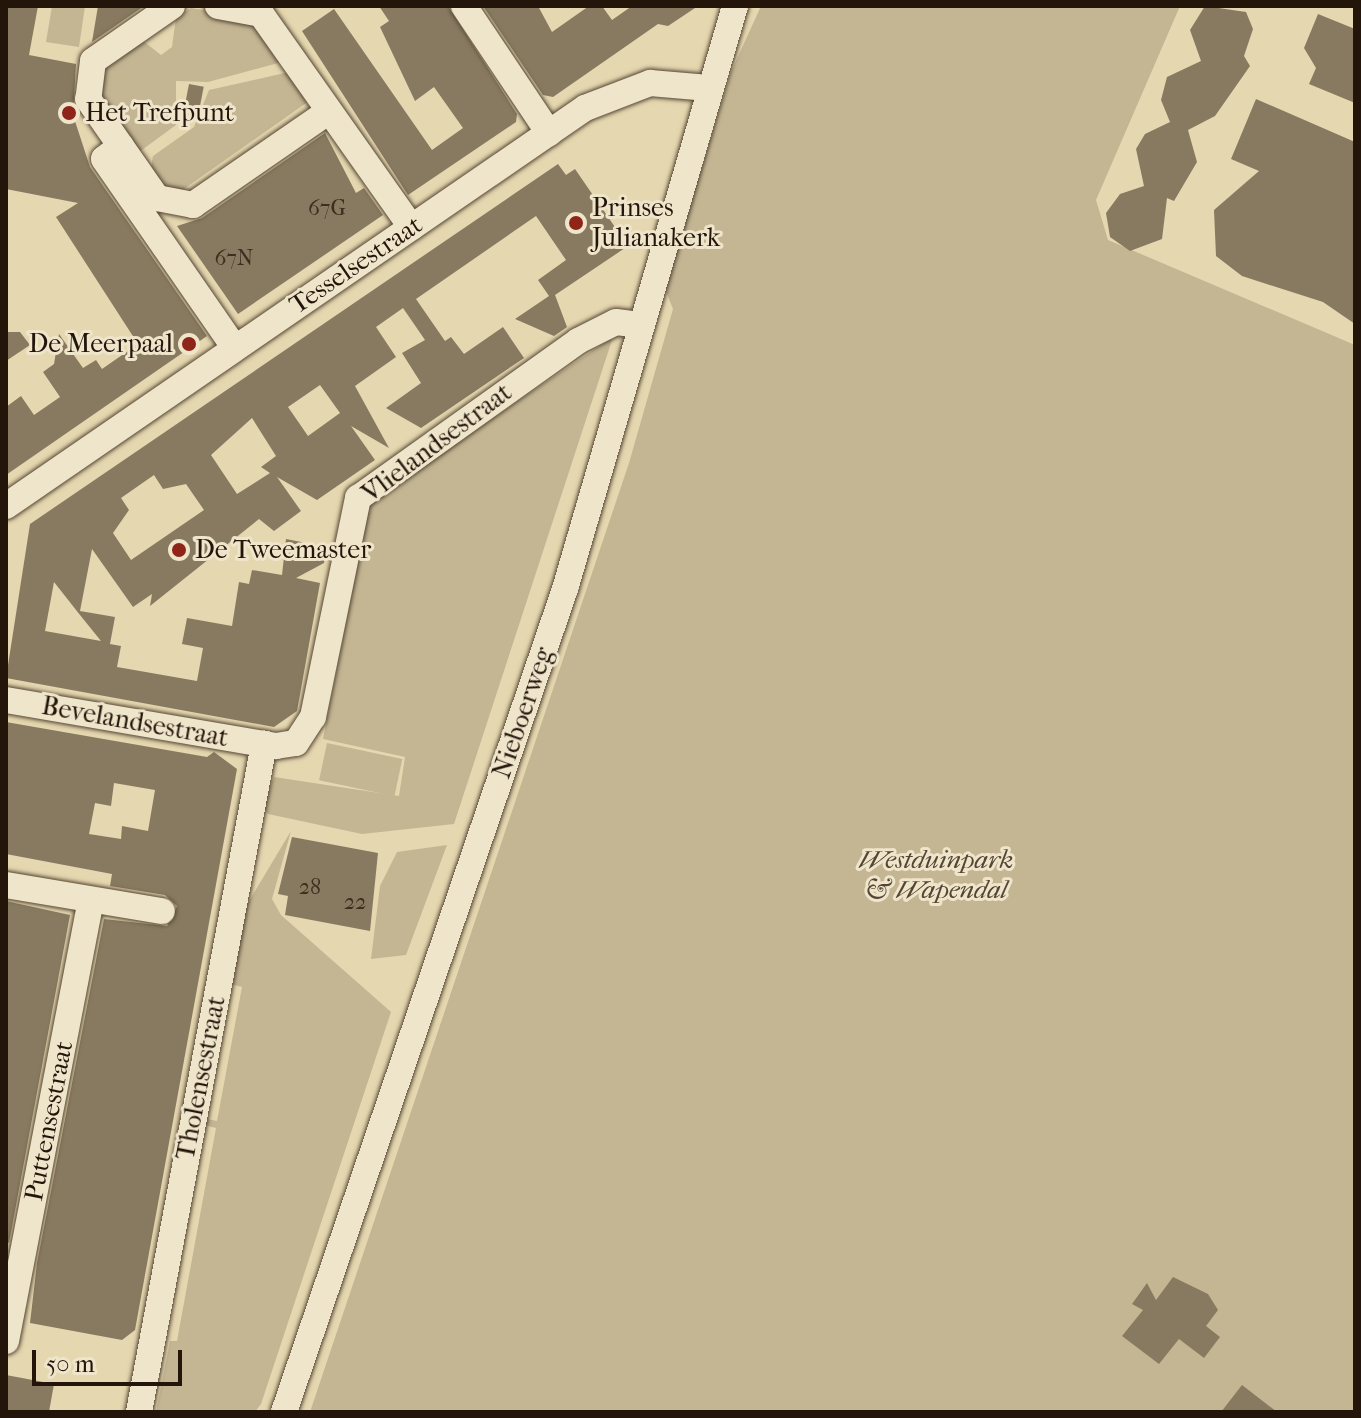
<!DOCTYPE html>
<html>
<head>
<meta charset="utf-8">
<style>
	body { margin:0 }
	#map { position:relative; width:1361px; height:1418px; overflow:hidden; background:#e5d7af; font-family:"IM FELL French Canon",serif }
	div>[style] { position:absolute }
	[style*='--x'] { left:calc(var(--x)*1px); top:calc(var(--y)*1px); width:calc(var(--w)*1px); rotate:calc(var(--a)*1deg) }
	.green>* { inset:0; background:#c4b693; transform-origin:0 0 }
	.building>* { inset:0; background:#887a60; transform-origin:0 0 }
	.roads { filter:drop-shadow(0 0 2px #544634) drop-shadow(0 0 2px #544634) }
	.minor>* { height:26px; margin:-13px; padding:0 13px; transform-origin:13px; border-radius:13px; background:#eee5cb }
	.dots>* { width:22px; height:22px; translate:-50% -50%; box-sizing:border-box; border:4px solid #eee5cb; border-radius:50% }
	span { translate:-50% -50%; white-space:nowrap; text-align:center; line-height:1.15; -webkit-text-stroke:6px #eee5cb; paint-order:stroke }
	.number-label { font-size:22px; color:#3d2e20 }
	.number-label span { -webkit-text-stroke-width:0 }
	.poi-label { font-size:26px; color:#24150b }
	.left { translate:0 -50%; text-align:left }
	.right { translate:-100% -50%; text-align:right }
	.street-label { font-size:26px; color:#24150b }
	.park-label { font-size:26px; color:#544534; font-style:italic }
	.frame { position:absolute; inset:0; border:8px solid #24150b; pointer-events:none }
	.scale { position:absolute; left:32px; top:1350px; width:150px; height:36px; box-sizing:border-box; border:4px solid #24150b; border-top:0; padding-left:10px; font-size:24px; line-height:28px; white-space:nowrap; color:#24150b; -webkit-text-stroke:6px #eee5cb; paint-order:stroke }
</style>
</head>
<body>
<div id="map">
	<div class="green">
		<i style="clip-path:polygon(52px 6px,85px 6px,79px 47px,46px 42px)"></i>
		<i style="clip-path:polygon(761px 6px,1180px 6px,1096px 200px,1108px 240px,1355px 345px,1355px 1412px,310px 1412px,629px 463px,673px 309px,665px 289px,731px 72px)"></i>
		<i style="clip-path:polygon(191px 8px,256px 19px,286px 61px,208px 82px,176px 81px,176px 125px,135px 155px,96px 86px,98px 68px,142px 40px,161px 55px,172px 47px,176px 17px)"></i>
		<i style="clip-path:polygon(289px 72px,309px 101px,181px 191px,158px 185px,150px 173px,153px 156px,194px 127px,209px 90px)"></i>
		<i style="clip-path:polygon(613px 337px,454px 824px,362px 834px,268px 814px,262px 807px,274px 777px,399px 796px,405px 757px,323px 739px,370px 501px)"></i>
		<i style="left:327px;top:743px;width:77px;height:38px;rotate:12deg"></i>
		<i style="clip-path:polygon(291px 831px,272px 899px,281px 915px,391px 1012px,261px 1404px,255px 1412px,156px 1412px,170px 1341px,177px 1341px,216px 1128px,200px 1124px,202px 1118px,217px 1121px,242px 987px,226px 983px,243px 911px)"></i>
		<i style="clip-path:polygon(447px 845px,406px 955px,371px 959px,380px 886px,397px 852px)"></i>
	</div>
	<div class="building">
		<i style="clip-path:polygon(6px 6px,38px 6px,29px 55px,76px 64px,73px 115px,90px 167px,207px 336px,6px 475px,6px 407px,21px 396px,34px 415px,60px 397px,43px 372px,54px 364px,59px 334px,83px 368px,96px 360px,102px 369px,138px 344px,56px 217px,78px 203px,6px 189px)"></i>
		<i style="clip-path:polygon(98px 6px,144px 6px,92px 42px)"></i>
		<i style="clip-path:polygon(379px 6px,448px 6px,517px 114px,516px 122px,408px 195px,302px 31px,334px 9px,432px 150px,463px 128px,434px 87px,415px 101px,380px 27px,389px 21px)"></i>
		<i style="clip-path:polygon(483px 6px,538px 6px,552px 32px,589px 6px,602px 6px,612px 20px,632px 6px,698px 6px,668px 26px,658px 24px,553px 97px,543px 95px)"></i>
		<i style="clip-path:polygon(1205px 6px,1246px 12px,1253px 29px,1244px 56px,1250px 66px,1215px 116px,1188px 130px,1197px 162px,1174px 201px,1167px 198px,1162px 239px,1130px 251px,1110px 237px,1106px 213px,1120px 194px,1144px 186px,1136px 149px,1145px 134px,1170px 122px,1161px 100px,1167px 77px,1201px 61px,1190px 30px)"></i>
		<i style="clip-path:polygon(1318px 14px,1355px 29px,1355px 103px,1309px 84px,1316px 68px,1304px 48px)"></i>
		<i style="left:189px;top:84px;width:15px;height:31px;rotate:11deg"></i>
		<i style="clip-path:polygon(1256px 99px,1355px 142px,1355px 324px,1323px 302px,1242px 276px,1216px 256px,1214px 210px,1259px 171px,1231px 159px)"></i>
		<i style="clip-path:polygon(325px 133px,356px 193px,364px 188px,383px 215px,238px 314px,177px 226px,202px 218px)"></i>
		<i style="clip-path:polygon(evenodd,558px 164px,566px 175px,575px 169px,628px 246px,555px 295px,567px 327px,554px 336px,515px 319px,549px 296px,538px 280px,566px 260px,536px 216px,416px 299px,445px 341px,451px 337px,464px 354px,503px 327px,524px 358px,421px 428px,386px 408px,421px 383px,402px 353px,425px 340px,403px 308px,376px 327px,396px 357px,355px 386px,389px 448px,351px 426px,375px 460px,317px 500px,277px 477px,301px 511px,274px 531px,259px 519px,150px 606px,152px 594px,133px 607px,92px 549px,80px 611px,115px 617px,110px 644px,121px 646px,117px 667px,197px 681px,203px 648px,182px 644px,187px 618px,232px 626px,239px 582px,249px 584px,252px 570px,282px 575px,286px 539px,327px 547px,324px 563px,296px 578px,320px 583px,297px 711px,274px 727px,6px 678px,30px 524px,558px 164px,320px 385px,340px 413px,308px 436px,288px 407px,320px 385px,558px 164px,252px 418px,276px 456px,261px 467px,270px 473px,237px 494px,211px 455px,252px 418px,558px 164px,154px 475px,163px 489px,186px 484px,204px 510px,131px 560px,113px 533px,129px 510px,121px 498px,154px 475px,558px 164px,54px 582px,80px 615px,101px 641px,45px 631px,54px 582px)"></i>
		<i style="clip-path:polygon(6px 332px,20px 332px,30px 345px,6px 361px)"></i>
		<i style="clip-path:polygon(evenodd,6px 722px,207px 757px,214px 752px,237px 769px,135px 1330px,122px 1340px,30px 1323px,37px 1263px,104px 919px,167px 926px,177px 906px,165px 895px,110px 886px,112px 874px,6px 854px,6px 722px,114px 783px,155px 790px,148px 831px,122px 826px,121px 839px,89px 834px,95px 803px,111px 806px,114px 783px)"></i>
		<i style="clip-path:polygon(292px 837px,378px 853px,370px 931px,285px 915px,288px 896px,278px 894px)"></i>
		<i style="clip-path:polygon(6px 901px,70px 915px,9px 1243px,6px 1241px)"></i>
		<i style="clip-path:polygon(1173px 1277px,1208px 1294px,1218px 1310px,1206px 1326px,1220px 1337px,1204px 1358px,1179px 1339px,1159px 1364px,1122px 1336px,1143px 1310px,1132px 1304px,1147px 1283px,1156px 1300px)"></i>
		<i style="clip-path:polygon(6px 1375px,54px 1384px,49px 1412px,6px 1412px)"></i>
		<i style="clip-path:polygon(1242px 1385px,1277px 1412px,1221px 1412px)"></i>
	</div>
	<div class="roads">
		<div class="minor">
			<i style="--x:172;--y:6;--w:96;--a:145.2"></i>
			<i style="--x:93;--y:61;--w:38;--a:97"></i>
			<i style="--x:88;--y:99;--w:121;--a:55.1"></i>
			<i style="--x:157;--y:198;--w:37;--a:11"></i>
			<i style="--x:193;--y:205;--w:164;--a:-34.6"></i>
			<i style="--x:218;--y:6;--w:44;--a:10.5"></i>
			<i style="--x:261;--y:14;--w:261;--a:54.8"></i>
			<i style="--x:464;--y:6;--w:153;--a:56.2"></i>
			<i style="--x:121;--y:146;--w:21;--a:143"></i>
			<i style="--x:104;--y:159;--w:230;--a:55.3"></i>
			<i style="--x:6;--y:506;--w:703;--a:-34.5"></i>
			<i style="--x:585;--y:108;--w:70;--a:-21"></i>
			<i style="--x:650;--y:83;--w:59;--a:4.8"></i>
			<i style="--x:6;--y:700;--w:274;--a:9.7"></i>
			<i style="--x:276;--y:746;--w:20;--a:-9"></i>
			<i style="--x:296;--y:743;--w:31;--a:-57"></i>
			<i style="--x:313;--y:717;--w:224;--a:-78.4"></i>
			<i style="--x:358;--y:498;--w:270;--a:-35.5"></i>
			<i style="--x:578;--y:341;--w:42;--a:-26.6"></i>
			<i style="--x:616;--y:322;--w:24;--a:7"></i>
			<i style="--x:6;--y:885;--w:158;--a:9.5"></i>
			<i style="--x:6;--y:1341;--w:448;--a:-79.1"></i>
			<i style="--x:139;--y:1412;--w:680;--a:-79.4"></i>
			<i style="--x:284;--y:1412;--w:870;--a:-71.15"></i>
			<i style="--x:565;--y:589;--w:607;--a:-73.74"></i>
		</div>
	</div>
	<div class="dots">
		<i style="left:69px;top:113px;background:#8f2418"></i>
		<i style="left:576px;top:223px;background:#8f2418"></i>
		<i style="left:189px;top:344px;background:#8f2418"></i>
		<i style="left:179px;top:550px;background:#8f2418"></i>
	</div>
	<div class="number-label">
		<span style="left:327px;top:209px">67G</span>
		<span style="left:234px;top:259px">67N</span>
		<span style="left:310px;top:888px">28</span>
		<span style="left:355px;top:903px">22</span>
	</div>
	<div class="poi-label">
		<span class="left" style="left:85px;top:113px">Het Trefpunt</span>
		<span class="left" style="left:592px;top:223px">Prinses<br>Julianakerk</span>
		<span class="right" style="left:173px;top:344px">De Meerpaal</span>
		<span class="left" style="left:195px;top:550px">De Tweemaster</span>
	</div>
	<div class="street-label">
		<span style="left:356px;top:265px;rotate:-34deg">Tesselsestraat</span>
		<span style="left:437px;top:443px;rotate:-37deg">Vlielandsestraat</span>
		<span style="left:523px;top:713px;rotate:-71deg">Nieboerweg</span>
		<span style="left:135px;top:722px;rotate:10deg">Bevelandsestraat</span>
		<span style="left:201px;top:1078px;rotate:-79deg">Tholensestraat</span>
		<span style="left:49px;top:1121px;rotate:-79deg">Puttensestraat</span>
	</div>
	<div class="park-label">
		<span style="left:936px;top:875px">Westduinpark<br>&amp; Wapendal</span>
	</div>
	<div class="frame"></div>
	<div class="scale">50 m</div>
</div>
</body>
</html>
